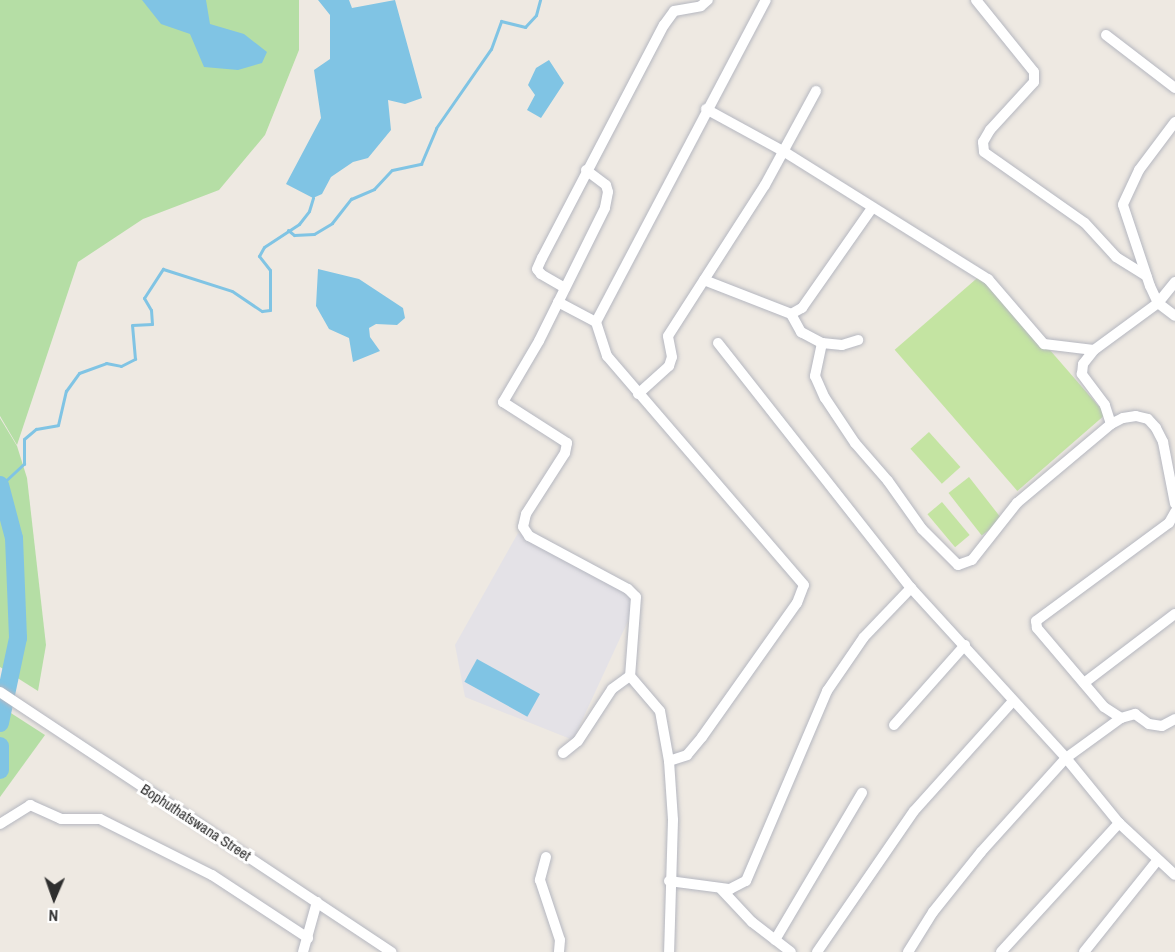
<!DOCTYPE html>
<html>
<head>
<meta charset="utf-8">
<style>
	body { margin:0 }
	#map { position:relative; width:1175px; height:952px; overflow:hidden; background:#eee9e2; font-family:"Archivo Narrow",sans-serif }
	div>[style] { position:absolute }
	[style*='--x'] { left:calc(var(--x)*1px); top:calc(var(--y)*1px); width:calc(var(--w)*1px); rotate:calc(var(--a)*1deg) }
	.industrial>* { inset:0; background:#e4e2e7 }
	.green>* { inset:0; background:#b5dea5 }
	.pitch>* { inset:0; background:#c4e4a2; transform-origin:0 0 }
	.water>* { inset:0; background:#80c4e4; transform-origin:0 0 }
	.stream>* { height:3px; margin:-1.5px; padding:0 1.5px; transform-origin:1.5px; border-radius:1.5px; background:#80c4e4 }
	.river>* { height:18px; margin:-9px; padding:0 9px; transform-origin:9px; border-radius:9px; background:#80c4e4 }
	.roads { filter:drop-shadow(0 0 2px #b5b7c0) drop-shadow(0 0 2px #b5b7c0) }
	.minor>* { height:10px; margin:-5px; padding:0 5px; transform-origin:5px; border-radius:5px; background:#fff }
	span { translate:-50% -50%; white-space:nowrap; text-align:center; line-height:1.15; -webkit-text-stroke:6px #fff; paint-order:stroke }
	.street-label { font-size:15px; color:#2e2e2e }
	.north { position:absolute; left:24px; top:868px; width:60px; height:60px; -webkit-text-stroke:4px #fff; paint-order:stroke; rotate:182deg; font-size:16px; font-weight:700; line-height:24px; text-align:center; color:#2e2e2e }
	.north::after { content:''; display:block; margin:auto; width:21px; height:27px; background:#2e2e2e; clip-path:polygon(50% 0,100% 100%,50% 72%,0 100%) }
</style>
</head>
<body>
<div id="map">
	<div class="industrial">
		<i style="clip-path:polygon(518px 533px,640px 595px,573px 740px,465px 697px,455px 645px)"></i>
	</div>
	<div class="green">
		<i style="clip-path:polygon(0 0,299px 0,299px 50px,265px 135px,219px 190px,143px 219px,78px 262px,17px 445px,0 416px)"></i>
		<i style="clip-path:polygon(0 418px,17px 446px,27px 478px,46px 645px,38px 691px,0 667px)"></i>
		<i style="clip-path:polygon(0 706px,45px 735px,0 797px)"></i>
	</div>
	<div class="pitch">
		<i style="left:983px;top:273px;width:187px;height:117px;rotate:49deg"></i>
		<i style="left:929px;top:432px;width:47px;height:25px;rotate:48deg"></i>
		<i style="left:969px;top:477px;width:54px;height:26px;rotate:52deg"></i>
		<i style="left:942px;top:502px;width:43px;height:19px;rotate:50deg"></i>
	</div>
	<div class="water">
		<i style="clip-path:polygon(142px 0,206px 0,210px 24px,244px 34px,267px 52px,262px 63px,238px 70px,204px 67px,190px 34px,161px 24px)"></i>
		<i style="clip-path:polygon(318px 0,349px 0,352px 8px,395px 0,422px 98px,405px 104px,388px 100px,391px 130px,368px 158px,353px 162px,331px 177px,322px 194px,313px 198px,286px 184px,321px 118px,314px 70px,330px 59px,330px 15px)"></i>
		<i style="clip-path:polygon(549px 60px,564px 83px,541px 118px,527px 110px,535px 95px,528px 85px,536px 68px)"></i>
		<i style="clip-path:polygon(318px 269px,359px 279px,403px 308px,405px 318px,397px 325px,376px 324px,369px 328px,370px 337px,380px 351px,353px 362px,349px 338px,329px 329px,316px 306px)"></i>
		<i style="left:477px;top:659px;width:72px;height:26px;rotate:29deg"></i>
	</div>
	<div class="stream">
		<i style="--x:288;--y:230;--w:8;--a:40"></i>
		<i style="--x:294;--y:235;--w:20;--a:-3"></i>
		<i style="--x:314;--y:234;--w:21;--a:-31"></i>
		<i style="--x:332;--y:223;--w:31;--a:-52"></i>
		<i style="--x:351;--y:199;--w:25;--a:-23"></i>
		<i style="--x:374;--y:189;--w:26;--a:-47"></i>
		<i style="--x:392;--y:170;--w:30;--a:-12"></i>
		<i style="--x:421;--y:164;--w:39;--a:-67"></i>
		<i style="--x:436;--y:128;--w:96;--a:-55.2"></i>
		<i style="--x:491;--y:49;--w:30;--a:-70"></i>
		<i style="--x:501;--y:21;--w:25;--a:14"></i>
		<i style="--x:525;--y:27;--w:16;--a:-47"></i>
		<i style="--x:536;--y:15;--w:16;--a:-75"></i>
		<i style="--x:0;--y:486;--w:33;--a:-43"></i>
		<i style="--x:24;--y:464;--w:25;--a:-90"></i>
		<i style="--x:24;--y:439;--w:16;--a:-40"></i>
		<i style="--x:36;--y:429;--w:22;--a:-10"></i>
		<i style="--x:58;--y:425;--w:35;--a:-77"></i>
		<i style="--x:66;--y:391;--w:22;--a:-54"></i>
		<i style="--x:79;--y:373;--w:29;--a:-20"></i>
		<i style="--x:106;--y:363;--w:15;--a:11"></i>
		<i style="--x:121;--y:366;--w:16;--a:-27"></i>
		<i style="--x:135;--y:359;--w:34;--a:-95"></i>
		<i style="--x:132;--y:325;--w:20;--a:-3"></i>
		<i style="--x:152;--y:324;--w:14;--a:-94"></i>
		<i style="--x:151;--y:310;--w:14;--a:-120"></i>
		<i style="--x:144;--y:298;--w:35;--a:-57"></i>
		<i style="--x:163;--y:269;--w:72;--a:17.7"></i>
		<i style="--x:232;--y:291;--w:36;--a:34"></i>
		<i style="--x:262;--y:311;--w:8;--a:-7"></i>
		<i style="--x:270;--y:310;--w:40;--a:-90"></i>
		<i style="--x:270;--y:270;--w:18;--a:-128"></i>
		<i style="--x:259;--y:256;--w:10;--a:-61"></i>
		<i style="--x:264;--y:247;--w:42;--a:-33.3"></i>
		<i style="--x:299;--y:224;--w:16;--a:-52"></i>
		<i style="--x:309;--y:211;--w:14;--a:-73"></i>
	</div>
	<div class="river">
		<i style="--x:0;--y:485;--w:55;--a:75.2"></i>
		<i style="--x:14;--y:538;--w:100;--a:87.7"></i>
		<i style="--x:18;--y:638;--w:87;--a:102"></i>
		<i style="--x:0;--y:746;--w:24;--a:90"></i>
	</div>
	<div class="roads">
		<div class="minor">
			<i style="--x:976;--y:0;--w:92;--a:51.1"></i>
			<i style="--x:1034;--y:72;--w:10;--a:90"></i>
			<i style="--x:1034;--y:82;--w:65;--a:132.5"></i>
			<i style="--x:990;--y:130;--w:14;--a:120"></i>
			<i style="--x:983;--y:142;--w:10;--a:84"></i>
			<i style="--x:984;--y:152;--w:123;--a:35.1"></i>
			<i style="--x:1085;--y:223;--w:46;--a:47.6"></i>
			<i style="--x:1116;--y:257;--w:36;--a:32"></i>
			<i style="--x:1106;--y:35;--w:87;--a:37.5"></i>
			<i style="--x:706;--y:109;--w:88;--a:28.6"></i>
			<i style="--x:783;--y:151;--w:242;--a:32"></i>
			<i style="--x:988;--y:279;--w:86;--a:49.3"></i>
			<i style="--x:1044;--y:344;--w:50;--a:6.8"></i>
			<i style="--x:1175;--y:122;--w:60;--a:126.9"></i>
			<i style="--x:1139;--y:170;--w:38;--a:115"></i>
			<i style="--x:1123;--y:205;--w:85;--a:71.6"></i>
			<i style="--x:1150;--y:286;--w:19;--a:65"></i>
			<i style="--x:1158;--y:303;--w:21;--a:37"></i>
			<i style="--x:586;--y:170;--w:25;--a:37"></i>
			<i style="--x:606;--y:185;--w:7;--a:74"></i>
			<i style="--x:608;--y:192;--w:16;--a:101"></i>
			<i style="--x:605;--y:208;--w:148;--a:116.4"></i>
			<i style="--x:539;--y:341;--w:71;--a:120.5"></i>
			<i style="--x:503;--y:402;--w:76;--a:32.6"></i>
			<i style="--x:567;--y:443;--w:10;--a:101"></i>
			<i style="--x:565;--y:453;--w:72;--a:122.6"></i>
			<i style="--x:526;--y:514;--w:13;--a:103"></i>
			<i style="--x:523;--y:527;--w:11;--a:56"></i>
			<i style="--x:529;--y:536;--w:112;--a:28.2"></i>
			<i style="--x:628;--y:589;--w:11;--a:45"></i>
			<i style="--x:636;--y:597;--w:79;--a:94.3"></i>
			<i style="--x:630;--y:676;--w:46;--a:49.4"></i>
			<i style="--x:660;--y:711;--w:51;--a:79.8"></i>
			<i style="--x:669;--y:761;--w:59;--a:86.1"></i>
			<i style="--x:673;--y:820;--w:132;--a:91.7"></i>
			<i style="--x:704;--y:280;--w:93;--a:21.3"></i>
			<i style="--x:791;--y:314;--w:13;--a:-29"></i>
			<i style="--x:802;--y:308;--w:122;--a:-55"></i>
			<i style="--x:565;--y:288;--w:28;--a:-150"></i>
			<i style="--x:541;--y:274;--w:6;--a:-129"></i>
			<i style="--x:537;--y:269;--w:12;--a:-66"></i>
			<i style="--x:542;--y:258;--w:263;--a:-62.4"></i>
			<i style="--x:664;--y:25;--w:17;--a:-54"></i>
			<i style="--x:674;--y:11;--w:27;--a:-10"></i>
			<i style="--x:701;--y:6;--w:9;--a:-41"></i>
			<i style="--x:558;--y:302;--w:43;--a:27.8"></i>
			<i style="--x:791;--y:314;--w:21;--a:61"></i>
			<i style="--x:801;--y:332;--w:24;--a:28"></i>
			<i style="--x:822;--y:343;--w:20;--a:6"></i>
			<i style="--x:842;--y:345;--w:17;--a:-17"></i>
			<i style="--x:718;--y:343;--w:312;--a:51.8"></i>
			<i style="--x:911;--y:588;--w:230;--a:47.6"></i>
			<i style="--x:1066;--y:758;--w:84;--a:50.8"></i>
			<i style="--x:1119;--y:823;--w:76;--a:42.9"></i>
			<i style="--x:822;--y:343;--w:34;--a:102"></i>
			<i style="--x:815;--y:376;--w:24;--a:66"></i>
			<i style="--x:825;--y:398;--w:54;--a:56.3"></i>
			<i style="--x:855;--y:443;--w:50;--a:49"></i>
			<i style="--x:888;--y:481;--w:59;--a:54.7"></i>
			<i style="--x:922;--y:529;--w:51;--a:45"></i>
			<i style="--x:958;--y:565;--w:15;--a:-20"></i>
			<i style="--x:972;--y:560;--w:73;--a:-51.7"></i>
			<i style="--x:1017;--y:503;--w:123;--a:-40"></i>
			<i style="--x:1111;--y:424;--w:13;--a:-27"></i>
			<i style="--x:1123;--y:418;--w:13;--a:-9"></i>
			<i style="--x:1136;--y:416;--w:12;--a:14"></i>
			<i style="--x:1148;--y:419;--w:12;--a:48"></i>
			<i style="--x:1156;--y:428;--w:16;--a:63"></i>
			<i style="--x:1163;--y:442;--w:63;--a:79"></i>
			<i style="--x:638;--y:394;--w:42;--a:-42.1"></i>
			<i style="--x:669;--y:366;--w:9;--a:-72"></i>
			<i style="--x:672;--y:357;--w:21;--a:-101"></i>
			<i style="--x:668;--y:336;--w:179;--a:-57.3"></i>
			<i style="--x:765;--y:185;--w:107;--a:-61.5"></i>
			<i style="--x:1111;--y:424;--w:20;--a:-108"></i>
			<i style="--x:1105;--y:405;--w:39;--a:-127"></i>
			<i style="--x:1082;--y:374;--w:10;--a:-84"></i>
			<i style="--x:1083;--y:364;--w:18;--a:-52"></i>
			<i style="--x:1094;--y:350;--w:79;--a:-36.3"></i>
			<i style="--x:1158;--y:303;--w:27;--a:-51"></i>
			<i style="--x:1084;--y:683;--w:114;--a:-37.2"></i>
			<i style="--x:0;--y:692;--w:470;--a:33.6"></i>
			<i style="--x:1121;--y:718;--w:20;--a:-147"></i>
			<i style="--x:1104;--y:707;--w:104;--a:-130.3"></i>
			<i style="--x:1037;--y:628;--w:7;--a:-98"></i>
			<i style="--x:1036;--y:621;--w:165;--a:-36.4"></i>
			<i style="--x:1169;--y:523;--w:13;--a:-61"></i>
			<i style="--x:894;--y:725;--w:107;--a:-48.4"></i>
			<i style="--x:563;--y:753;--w:19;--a:-39"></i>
			<i style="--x:578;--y:741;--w:62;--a:-56.8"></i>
			<i style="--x:612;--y:689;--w:22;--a:-36"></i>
			<i style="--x:669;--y:761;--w:19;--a:-18"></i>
			<i style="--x:687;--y:755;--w:23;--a:-50"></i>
			<i style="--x:702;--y:737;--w:164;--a:-54.7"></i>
			<i style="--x:797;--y:603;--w:19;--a:-69"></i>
			<i style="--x:804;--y:585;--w:302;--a:-130.7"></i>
			<i style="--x:607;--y:356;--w:36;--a:-108"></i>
			<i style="--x:596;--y:322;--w:364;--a:-62.2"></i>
			<i style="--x:0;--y:824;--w:36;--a:-32"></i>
			<i style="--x:30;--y:805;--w:34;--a:24"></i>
			<i style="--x:61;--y:819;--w:39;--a:0"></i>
			<i style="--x:100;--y:819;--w:125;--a:26.6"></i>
			<i style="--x:212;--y:875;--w:115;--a:33.3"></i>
			<i style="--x:546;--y:857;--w:24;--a:105"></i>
			<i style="--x:540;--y:880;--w:63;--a:71.6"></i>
			<i style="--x:560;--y:940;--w:12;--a:95"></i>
			<i style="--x:669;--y:881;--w:62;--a:7.5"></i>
			<i style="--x:730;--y:889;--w:18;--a:-27"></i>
			<i style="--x:746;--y:881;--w:207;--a:-66.9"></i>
			<i style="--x:827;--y:691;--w:65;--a:-55.6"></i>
			<i style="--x:864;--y:637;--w:68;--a:-46.2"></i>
			<i style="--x:721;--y:889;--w:45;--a:46.8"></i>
			<i style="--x:752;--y:922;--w:49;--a:37.6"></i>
			<i style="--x:775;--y:940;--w:171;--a:-59.4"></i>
			<i style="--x:303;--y:952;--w:52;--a:-74.4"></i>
			<i style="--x:817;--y:952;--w:171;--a:-55.5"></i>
			<i style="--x:914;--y:811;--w:148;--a:-48"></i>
			<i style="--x:908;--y:952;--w:47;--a:-58"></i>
			<i style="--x:933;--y:912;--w:77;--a:-51.3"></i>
			<i style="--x:981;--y:852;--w:127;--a:-47.9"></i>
			<i style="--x:1066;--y:758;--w:68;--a:-36"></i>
			<i style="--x:1121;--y:718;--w:15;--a:-16"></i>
			<i style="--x:1135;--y:714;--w:17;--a:36"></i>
			<i style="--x:1149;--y:724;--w:13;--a:9"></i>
			<i style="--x:1162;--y:726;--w:15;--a:-28"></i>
			<i style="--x:1001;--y:952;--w:175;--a:-47.5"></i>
			<i style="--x:1084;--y:952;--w:117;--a:-51.3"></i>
		</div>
	</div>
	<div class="street-label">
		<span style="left:196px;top:822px;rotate:33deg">Bophuthatswana Street</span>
	</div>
	<div class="north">N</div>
</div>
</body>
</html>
